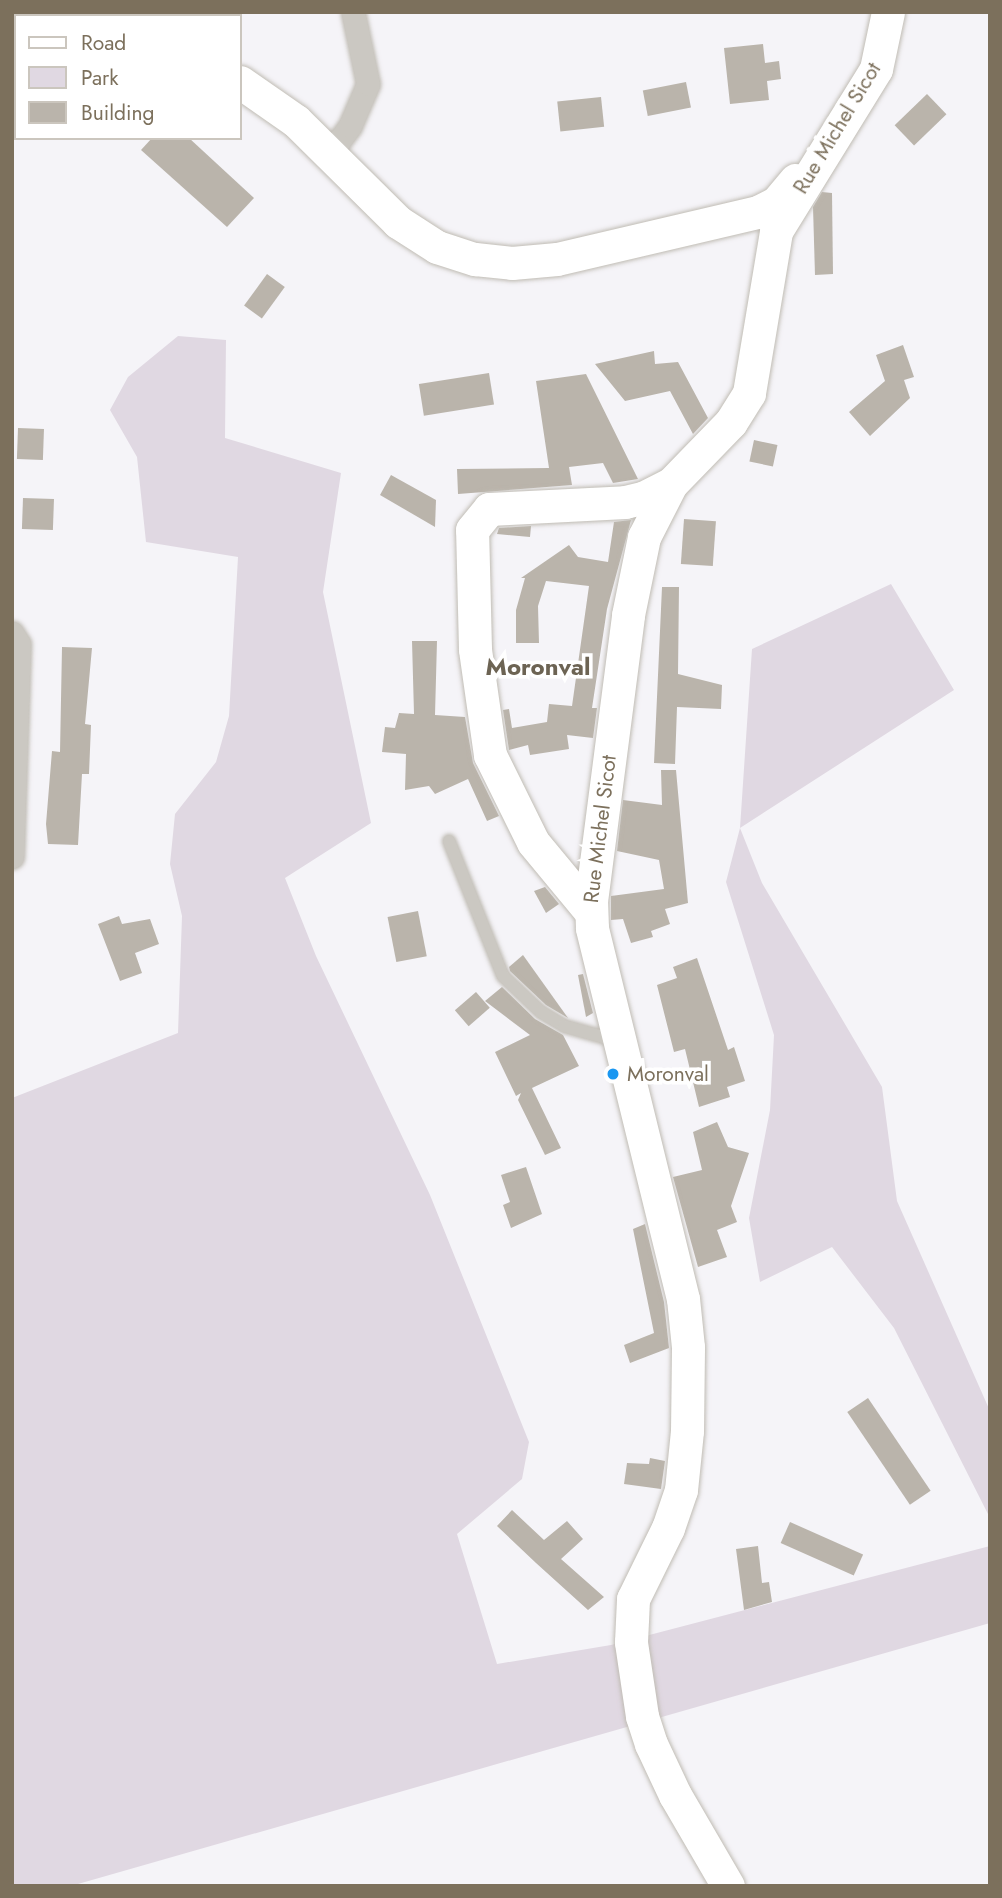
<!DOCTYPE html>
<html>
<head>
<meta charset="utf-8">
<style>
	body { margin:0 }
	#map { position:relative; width:1002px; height:1898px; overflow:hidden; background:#f5f4f8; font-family:Jost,sans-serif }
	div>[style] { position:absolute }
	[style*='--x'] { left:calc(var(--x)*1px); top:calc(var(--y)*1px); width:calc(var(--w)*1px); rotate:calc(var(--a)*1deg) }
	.green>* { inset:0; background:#e0d8e2 }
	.building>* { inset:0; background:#bab4ab; transform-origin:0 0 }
	.roads { filter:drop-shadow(0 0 2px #c0bcb4) drop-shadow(0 0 2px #c0bcb4) }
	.lane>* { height:12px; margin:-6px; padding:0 6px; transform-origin:6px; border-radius:6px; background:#cbc8c2 }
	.street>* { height:23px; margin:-11.5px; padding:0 11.5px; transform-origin:11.5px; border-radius:11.5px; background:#cbc8c2 }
	.secondary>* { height:33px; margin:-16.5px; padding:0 16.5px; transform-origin:16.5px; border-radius:16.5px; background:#fff }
	.dots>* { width:19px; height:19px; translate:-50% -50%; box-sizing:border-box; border:4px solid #fff; border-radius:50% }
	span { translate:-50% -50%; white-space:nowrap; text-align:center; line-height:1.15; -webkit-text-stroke:7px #fff; paint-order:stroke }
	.street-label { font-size:21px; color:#7c705c }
	.poi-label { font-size:21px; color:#7c705c }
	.left { translate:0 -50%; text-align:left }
	.quarter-label { font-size:24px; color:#6c6353; font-weight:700 }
	.frame { position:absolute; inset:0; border:14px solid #7c705c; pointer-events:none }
	.legend { position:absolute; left:14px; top:14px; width:228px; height:126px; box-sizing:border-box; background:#fff; border:2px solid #cbc6be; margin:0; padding:9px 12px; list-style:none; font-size:21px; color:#7c705c }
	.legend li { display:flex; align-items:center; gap:14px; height:35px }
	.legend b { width:35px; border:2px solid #cbc6be }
</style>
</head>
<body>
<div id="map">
	<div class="green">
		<i style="clip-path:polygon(178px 336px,226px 340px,225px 438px,341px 473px,323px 592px,371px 823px,285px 878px,316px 956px,430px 1195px,529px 1442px,522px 1479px,457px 1534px,497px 1664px,611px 1645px,990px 1546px,990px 1623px,71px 1886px,12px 1886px,12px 1098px,178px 1033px,182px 916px,170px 864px,175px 814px,216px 762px,229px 716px,238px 557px,146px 542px,137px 457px,110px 410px,128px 377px)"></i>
		<i style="clip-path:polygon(891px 584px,954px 690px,740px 828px,762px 883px,882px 1087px,897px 1201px,990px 1411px,990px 1518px,894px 1328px,832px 1247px,760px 1282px,749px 1218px,770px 1110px,774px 1035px,726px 882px,740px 828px,752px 649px)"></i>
	</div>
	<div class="building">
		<i style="clip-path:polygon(763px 44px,765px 63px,779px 61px,781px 79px,767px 81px,769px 100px,730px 104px,724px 48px)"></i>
		<i style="left:686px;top:82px;width:26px;height:44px;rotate:79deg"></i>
		<i style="left:927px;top:94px;width:28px;height:45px;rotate:46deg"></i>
		<i style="left:601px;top:97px;width:30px;height:44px;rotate:84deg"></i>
		<i style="clip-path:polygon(152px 138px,189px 138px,254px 198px,227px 227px,141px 150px)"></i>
		<i style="clip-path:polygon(822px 192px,832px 193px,833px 274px,815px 275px,813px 207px)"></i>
		<i style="left:267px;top:274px;width:22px;height:39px;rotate:36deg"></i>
		<i style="clip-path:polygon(903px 345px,914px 377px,904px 380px,910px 398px,870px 436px,849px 412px,885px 381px,876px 355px)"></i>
		<i style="clip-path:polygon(654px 351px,655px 364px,678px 362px,708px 418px,693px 434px,670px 391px,625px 401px,595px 364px)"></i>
		<i style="left:489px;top:373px;width:32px;height:71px;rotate:81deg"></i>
		<i style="clip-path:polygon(586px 374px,638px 479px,613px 483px,603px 463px,569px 467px,572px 485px,458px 494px,457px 469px,549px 468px,536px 381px)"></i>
		<i style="left:18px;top:428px;width:26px;height:31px;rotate:2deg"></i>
		<i style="left:754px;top:440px;width:24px;height:22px;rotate:12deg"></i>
		<i style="clip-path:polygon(391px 475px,436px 500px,435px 527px,380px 495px)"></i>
		<i style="left:23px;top:498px;width:31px;height:31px;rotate:2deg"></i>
		<i style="left:684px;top:519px;width:32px;height:45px;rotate:4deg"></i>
		<i style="clip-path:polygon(631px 520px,607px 609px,592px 708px,597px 708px,593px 738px,567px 735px,569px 749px,530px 755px,528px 745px,509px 750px,503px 710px,509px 709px,512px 728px,547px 722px,549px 704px,572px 706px,589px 586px,546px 581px,538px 606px,539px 643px,516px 643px,516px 610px,525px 578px,521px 578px,569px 545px,578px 557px,608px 562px,614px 522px)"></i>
		<i style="clip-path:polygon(531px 526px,530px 537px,497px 534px,499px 528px)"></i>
		<i style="clip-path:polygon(662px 587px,679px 587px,678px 674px,722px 685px,721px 709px,677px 707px,675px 764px,654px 763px)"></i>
		<i style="clip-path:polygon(412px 641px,437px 641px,435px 715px,465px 717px,473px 763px,499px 816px,487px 821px,468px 779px,435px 794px,429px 786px,405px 790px,406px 754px,382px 752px,385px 727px,395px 728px,399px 713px,414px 714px)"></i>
		<i style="clip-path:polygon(62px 647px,92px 648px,85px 724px,91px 725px,89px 774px,82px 774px,78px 845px,48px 844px,46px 824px,52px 751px,60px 752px)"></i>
		<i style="clip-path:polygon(661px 770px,676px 770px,688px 903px,665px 909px,670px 924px,651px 931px,653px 937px,631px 943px,623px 919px,611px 920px,611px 896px,664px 889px,659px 860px,617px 851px,623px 800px,662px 805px)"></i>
		<i style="clip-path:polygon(545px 887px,559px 904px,546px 913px,534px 891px)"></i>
		<i style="left:418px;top:911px;width:46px;height:31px;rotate:79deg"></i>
		<i style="clip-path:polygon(119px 916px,122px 924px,150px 919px,159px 944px,135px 953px,142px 973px,120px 981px,98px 924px)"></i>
		<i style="clip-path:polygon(523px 955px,568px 1018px,546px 1005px,510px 971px,509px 967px)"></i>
		<i style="clip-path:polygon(697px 958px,728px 1050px,734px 1047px,745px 1081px,727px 1087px,730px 1097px,699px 1107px,685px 1049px,674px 1052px,657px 985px,677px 978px,673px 967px)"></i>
		<i style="clip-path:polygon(583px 974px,593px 1013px,586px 1017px,578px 975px)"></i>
		<i style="clip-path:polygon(502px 987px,535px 1019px,563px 1035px,579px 1066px,532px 1088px,561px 1148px,545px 1155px,518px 1100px,521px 1093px,516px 1096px,495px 1052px,530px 1035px,485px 1001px)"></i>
		<i style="left:476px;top:992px;width:21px;height:28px;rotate:49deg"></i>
		<i style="clip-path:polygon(717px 1122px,728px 1147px,749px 1153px,731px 1206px,737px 1222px,717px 1230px,727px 1257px,698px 1267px,673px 1177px,702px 1170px,693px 1132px)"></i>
		<i style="clip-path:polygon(526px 1167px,542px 1214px,511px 1228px,503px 1205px,510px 1202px,501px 1175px)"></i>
		<i style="clip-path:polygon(645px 1224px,664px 1302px,669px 1348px,630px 1363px,624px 1345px,654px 1333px,633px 1229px)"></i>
		<i style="left:868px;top:1398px;width:112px;height:25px;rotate:56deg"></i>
		<i style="clip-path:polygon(650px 1458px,665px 1461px,661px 1489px,624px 1484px,627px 1463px,649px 1464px)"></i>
		<i style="clip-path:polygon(512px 1510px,544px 1540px,567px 1521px,583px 1539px,561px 1559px,604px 1597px,588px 1610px,536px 1563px,497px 1526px)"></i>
		<i style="left:790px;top:1522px;width:80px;height:23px;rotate:24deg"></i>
		<i style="clip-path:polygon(758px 1546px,762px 1583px,769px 1582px,772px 1602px,744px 1610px,736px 1549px)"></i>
	</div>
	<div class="roads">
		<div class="lane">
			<i style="--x:449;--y:841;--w:145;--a:68.2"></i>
			<i style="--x:503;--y:976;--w:52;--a:43.5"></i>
			<i style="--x:541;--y:1012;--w:27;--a:31"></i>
			<i style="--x:564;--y:1026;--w:55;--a:15.8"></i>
		</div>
		<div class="street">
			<i style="--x:329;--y:154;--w:35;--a:-53"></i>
			<i style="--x:350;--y:126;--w:46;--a:-66.8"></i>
			<i style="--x:368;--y:84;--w:74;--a:-101.8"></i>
			<i style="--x:12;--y:633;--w:13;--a:58"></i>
			<i style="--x:19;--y:644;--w:213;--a:91.9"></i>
		</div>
		<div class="secondary">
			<i style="--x:12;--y:66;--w:4;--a:-14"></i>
			<i style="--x:240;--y:82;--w:68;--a:34.9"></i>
			<i style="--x:296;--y:121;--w:144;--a:44.7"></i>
			<i style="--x:398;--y:222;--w:46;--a:32.7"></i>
			<i style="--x:437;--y:247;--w:40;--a:18"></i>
			<i style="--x:475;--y:259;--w:37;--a:6"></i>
			<i style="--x:512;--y:263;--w:45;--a:-5.1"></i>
			<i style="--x:557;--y:259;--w:206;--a:-13.2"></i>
			<i style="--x:758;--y:212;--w:20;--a:-27"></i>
			<i style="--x:776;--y:203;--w:30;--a:-50"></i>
			<i style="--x:590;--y:911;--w:89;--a:-129.6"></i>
			<i style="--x:533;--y:842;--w:97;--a:-116.3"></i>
			<i style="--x:490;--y:755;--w:107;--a:-98.1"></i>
			<i style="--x:475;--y:649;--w:119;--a:-91.4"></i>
			<i style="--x:472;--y:530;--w:27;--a:-51"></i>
			<i style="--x:489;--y:509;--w:136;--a:-2.9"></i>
			<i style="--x:625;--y:502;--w:18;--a:-13"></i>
			<i style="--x:643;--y:498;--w:31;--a:-27"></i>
			<i style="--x:728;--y:1886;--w:105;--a:-120.2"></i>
			<i style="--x:675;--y:1795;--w:56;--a:-115.2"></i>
			<i style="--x:651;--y:1744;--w:29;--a:-108"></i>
			<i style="--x:642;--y:1716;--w:75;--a:-98.5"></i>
			<i style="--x:631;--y:1642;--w:43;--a:-87.3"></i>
			<i style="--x:633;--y:1599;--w:79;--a:-63.8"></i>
			<i style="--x:668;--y:1528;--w:40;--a:-71.1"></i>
			<i style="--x:681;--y:1490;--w:59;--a:-84.2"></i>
			<i style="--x:687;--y:1431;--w:84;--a:-89.3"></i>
			<i style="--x:688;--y:1347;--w:48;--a:-95.9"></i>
			<i style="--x:683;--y:1299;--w:382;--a:-103.8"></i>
			<i style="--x:592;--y:928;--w:27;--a:-92"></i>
			<i style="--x:591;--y:901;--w:288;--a:-82.6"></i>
			<i style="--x:628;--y:615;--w:80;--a:-78.4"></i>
			<i style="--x:644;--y:537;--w:59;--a:-63"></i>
			<i style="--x:671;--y:484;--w:86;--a:-45.9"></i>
			<i style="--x:731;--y:422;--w:34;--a:-58"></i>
			<i style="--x:749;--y:393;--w:164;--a:-80.5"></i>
			<i style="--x:776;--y:231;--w:190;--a:-58.3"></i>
			<i style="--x:876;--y:69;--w:58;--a:-78.1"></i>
		</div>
	</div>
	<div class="dots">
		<i style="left:613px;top:1074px;background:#1a97f1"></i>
	</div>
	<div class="street-label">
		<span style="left:837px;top:128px;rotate:-59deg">Rue Michel Sicot</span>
		<span style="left:600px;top:829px;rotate:-83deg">Rue Michel Sicot</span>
	</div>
	<div class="poi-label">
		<span class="left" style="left:627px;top:1074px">Moronval</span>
	</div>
	<div class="quarter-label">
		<span style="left:538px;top:667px">Moronval</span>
	</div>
	<div class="frame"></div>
	<ul class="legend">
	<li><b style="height:9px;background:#fff"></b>Road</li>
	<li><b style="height:19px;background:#e0d8e2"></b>Park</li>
	<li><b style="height:19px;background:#bab4ab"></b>Building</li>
	</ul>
</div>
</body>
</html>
